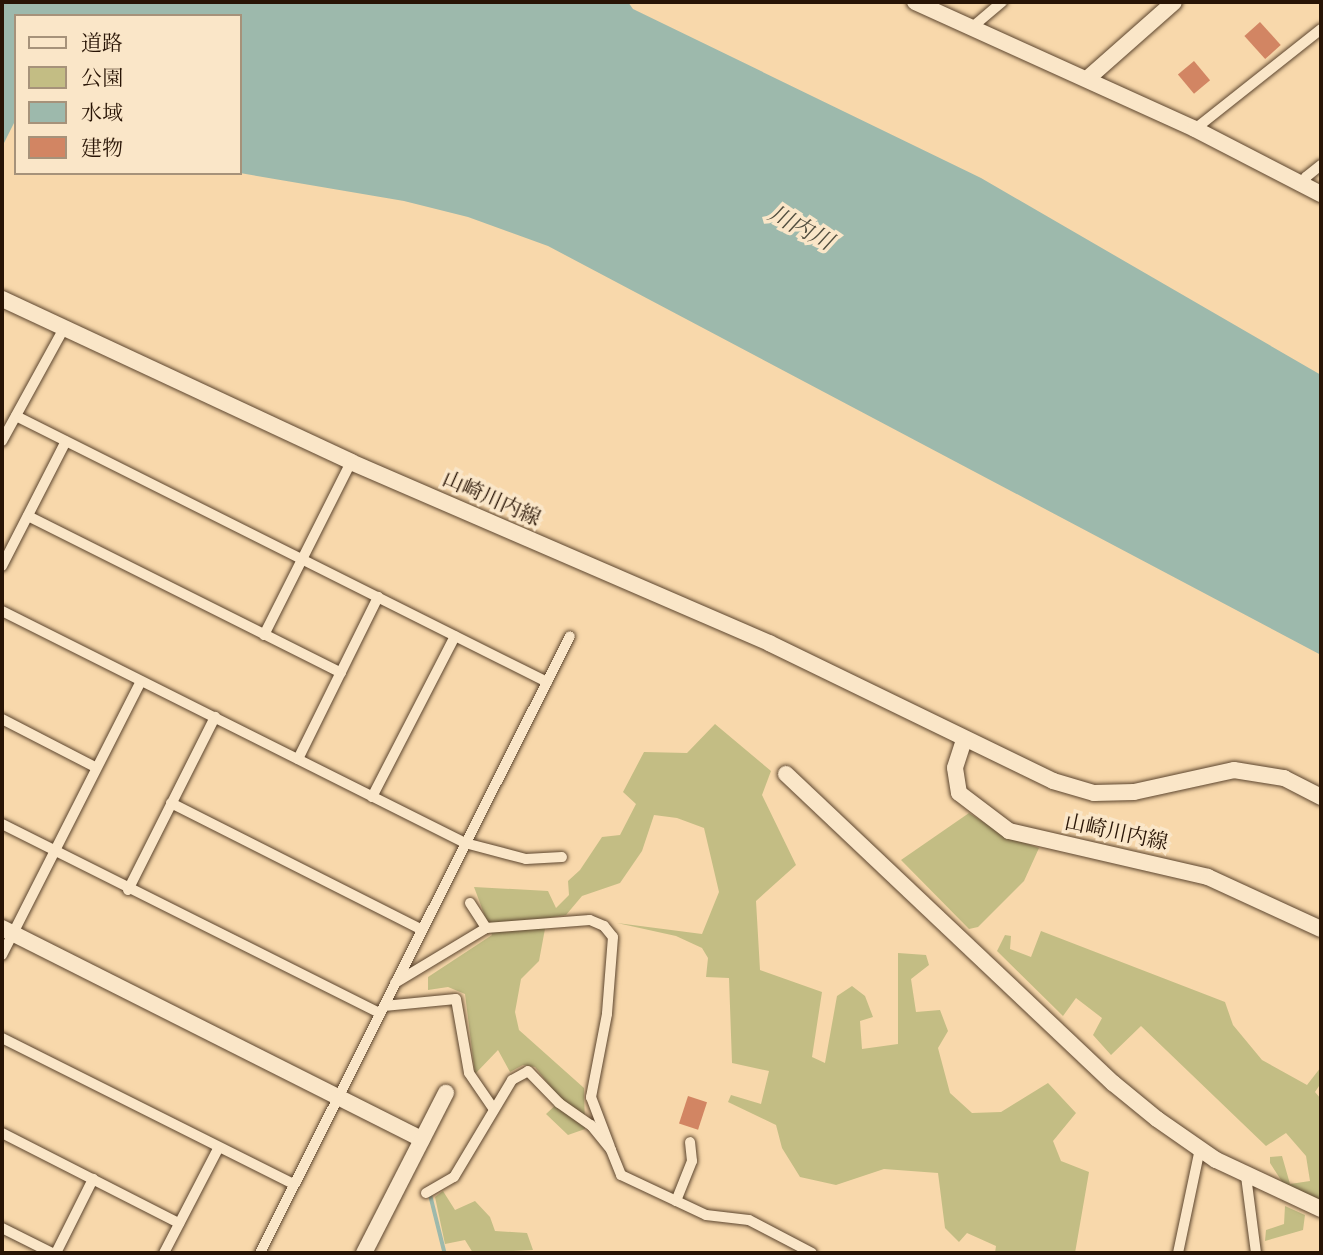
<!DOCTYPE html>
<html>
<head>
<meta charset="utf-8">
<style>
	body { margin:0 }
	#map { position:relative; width:1323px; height:1255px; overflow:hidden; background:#f8d8ab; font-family:Vollkorn,"Noto Serif JP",serif }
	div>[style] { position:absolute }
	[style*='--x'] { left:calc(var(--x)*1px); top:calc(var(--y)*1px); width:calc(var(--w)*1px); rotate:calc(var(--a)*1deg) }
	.green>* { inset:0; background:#c3bd84 }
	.water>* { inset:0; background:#9db9ac }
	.stream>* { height:3.5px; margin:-1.75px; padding:0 1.75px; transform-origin:1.75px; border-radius:1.75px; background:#9db9ac }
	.building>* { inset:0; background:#d28563; transform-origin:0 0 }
	.roads { filter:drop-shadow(0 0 2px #5c452e) drop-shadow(0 0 2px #5c452e) }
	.street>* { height:10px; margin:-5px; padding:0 5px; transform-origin:5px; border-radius:5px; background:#fae6c8 }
	.secondary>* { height:16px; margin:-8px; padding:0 8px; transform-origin:8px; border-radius:8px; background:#fae6c8 }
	span { translate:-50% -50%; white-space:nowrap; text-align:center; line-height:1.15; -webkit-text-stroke:7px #fae6c8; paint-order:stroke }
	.street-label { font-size:21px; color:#281405 }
	.water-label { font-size:23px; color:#514e3f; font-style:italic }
	.frame { position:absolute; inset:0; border:4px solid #281405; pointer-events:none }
	.legend { position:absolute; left:14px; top:14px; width:228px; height:161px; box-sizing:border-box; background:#fae6c8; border:2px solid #a6927a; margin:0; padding:9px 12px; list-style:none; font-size:21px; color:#281405 }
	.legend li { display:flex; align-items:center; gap:14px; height:35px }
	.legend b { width:35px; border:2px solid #a6927a }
</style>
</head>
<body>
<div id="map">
	<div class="green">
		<i style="clip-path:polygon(715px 724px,771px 771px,762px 795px,796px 865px,756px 901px,760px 970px,822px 992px,812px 1057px,825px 1063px,837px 996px,852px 986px,865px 996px,873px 1017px,860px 1021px,862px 1049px,898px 1044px,898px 953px,926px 955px,929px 965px,911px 979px,916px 1012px,940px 1010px,948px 1031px,938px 1048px,950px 1093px,972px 1113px,1001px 1112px,1048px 1083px,1076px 1113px,1053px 1141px,1061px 1161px,1089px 1172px,1075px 1253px,995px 1253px,996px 1246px,967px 1233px,959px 1242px,945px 1228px,938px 1173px,884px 1169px,836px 1185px,800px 1177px,782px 1148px,776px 1125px,728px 1102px,731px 1095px,761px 1104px,769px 1071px,732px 1063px,729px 978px,706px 977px,708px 958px,702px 948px,676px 936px,617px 923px,702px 934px,719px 892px,704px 828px,677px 818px,654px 815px,642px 851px,620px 883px,582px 896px,566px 915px,547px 918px,539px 961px,521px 979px,515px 1012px,519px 1030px,584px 1088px,585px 1129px,568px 1135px,546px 1114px,561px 1100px,535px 1067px,523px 1065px,510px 1072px,498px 1050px,475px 1074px,465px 994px,448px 987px,428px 990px,428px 977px,492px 935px,474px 887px,548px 891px,556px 908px,569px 895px,568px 881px,580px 870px,602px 837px,620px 835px,636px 804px,623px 792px,644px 752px,687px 753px)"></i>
		<i style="clip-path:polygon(969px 813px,1007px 837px,1039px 848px,1024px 881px,978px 927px,969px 929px,901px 860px)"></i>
		<i style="clip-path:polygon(1041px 931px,1225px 1002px,1233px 1025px,1262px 1060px,1307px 1085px,1321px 1067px,1321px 1083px,1315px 1092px,1321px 1099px,1321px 1201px,1288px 1191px,1270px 1163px,1270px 1157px,1282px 1156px,1290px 1184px,1310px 1181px,1306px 1156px,1286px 1133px,1266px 1146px,1141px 1026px,1111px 1055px,1093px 1035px,1102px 1018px,1076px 998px,1063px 1016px,997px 951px,1005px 935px,1011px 936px,1010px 949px,1031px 957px)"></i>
		<i style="clip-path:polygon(443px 1191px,455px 1210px,475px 1201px,490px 1217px,495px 1231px,527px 1233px,533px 1250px,473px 1253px,465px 1240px,445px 1244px,435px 1197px)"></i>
		<i style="clip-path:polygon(1285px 1206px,1305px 1215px,1303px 1230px,1265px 1241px,1266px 1230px,1284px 1224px)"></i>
	</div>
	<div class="water">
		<i style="clip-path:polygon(2px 2px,628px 2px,633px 9px,981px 178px,1321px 375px,1321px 655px,548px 246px,468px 217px,404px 201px,240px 173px,240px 16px,16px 16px,16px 119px,2px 147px)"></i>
	</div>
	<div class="stream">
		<i style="--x:431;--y:1197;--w:58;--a:76"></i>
	</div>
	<div class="building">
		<i style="left:1260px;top:22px;width:31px;height:21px;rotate:48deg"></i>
		<i style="left:1194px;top:61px;width:25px;height:21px;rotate:50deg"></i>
		<i style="left:688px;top:1096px;width:20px;height:29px;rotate:18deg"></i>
	</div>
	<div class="roads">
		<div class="street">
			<i style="--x:970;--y:29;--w:42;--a:-40.2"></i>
			<i style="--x:1195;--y:129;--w:161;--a:-38.4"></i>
			<i style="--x:1305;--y:186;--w:9;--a:-84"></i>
			<i style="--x:1306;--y:177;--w:19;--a:-39"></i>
			<i style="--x:16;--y:416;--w:594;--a:26.61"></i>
			<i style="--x:2;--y:441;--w:129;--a:-61.2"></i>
			<i style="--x:28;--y:516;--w:350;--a:26.6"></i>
			<i style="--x:2;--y:566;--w:140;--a:-62.9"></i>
			<i style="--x:2;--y:611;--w:518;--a:26.61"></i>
			<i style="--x:465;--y:843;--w:63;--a:14.7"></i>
			<i style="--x:526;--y:859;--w:36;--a:-3"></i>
			<i style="--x:264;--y:635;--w:194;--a:-63.3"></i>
			<i style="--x:2;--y:719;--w:105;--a:27.3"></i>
			<i style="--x:298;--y:759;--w:181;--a:-63.7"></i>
			<i style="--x:372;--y:797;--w:181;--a:-62.7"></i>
			<i style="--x:171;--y:803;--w:281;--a:26.8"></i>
			<i style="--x:2;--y:824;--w:423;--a:26.6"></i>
			<i style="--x:128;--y:890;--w:194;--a:-63.3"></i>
			<i style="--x:470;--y:903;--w:30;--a:57"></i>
			<i style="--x:486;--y:928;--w:104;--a:-4.4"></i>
			<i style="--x:590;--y:920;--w:15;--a:23"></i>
			<i style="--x:604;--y:926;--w:14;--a:51"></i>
			<i style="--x:613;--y:937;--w:77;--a:94.5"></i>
			<i style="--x:607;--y:1014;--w:85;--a:100.9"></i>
			<i style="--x:591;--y:1097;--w:53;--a:69.2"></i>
			<i style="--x:2;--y:955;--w:307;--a:-63.1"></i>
			<i style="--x:395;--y:983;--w:106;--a:-31.1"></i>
			<i style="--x:384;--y:1006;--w:72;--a:-5.6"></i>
			<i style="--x:456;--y:999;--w:75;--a:80"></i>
			<i style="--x:469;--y:1073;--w:42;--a:55.6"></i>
			<i style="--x:2;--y:1038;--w:326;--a:26.6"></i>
			<i style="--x:2;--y:1133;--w:199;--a:27"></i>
			<i style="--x:1246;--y:1176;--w:78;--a:82.6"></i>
			<i style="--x:426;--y:1193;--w:32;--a:-30"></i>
			<i style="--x:454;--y:1177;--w:113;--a:-59.1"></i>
			<i style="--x:512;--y:1080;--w:18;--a:-29"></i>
			<i style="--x:528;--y:1071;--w:45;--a:45.9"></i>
			<i style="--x:559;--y:1103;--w:39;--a:35"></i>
			<i style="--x:591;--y:1125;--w:32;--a:51"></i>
			<i style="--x:611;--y:1150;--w:27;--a:68"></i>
			<i style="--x:621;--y:1175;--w:94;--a:25.2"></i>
			<i style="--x:706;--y:1215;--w:43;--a:6.6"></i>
			<i style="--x:749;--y:1220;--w:71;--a:27.6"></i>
			<i style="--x:676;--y:1201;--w:43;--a:-68.2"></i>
			<i style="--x:692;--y:1161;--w:19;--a:-96"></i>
			<i style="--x:2;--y:1228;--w:56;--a:26.6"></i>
			<i style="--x:56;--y:1253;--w:83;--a:-63.4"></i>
			<i style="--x:164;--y:1253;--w:117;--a:-62.6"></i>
			<i style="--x:260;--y:1253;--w:690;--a:-63.32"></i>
			<i style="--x:1178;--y:1253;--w:106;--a:-78.1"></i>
		</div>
		<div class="secondary">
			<i style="--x:915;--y:2;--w:307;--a:24.4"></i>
			<i style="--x:1195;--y:129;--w:142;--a:27.3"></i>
			<i style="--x:1087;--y:79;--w:116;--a:-41.5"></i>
			<i style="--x:2;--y:299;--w:385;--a:25"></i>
			<i style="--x:351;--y:462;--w:456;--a:23.4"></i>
			<i style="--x:769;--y:643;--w:316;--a:25.9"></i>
			<i style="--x:1053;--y:781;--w:43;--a:16.3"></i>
			<i style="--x:1094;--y:793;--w:40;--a:-1.4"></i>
			<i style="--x:1134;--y:792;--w:102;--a:-12.4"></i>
			<i style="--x:1234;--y:770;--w:51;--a:9.1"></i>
			<i style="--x:1284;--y:778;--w:42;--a:27.2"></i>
			<i style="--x:964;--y:740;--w:29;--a:108"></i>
			<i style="--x:955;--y:768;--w:25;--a:81"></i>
			<i style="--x:959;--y:793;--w:63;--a:37.2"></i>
			<i style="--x:1009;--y:831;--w:204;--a:13"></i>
			<i style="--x:1208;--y:877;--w:124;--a:24.7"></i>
			<i style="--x:786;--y:774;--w:450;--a:43.4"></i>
			<i style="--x:1113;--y:1083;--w:57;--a:39.3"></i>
			<i style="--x:1157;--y:1119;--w:72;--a:34.8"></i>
			<i style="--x:1216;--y:1160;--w:116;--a:25"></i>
			<i style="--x:2;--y:928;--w:470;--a:26.7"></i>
			<i style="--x:364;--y:1253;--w:180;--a:-62.9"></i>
		</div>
	</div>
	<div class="street-label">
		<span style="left:491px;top:500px;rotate:24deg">山崎川内線</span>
		<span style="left:1116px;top:834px;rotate:12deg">山崎川内線</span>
	</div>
	<div class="water-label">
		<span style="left:800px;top:229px;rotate:28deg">川内川</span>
	</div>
	<div class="frame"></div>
	<ul class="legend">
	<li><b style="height:9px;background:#fae6c8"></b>道路</li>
	<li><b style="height:19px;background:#c3bd84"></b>公園</li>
	<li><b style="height:19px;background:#9db9ac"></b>水域</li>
	<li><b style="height:19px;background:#d28563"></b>建物</li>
	</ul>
</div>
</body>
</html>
